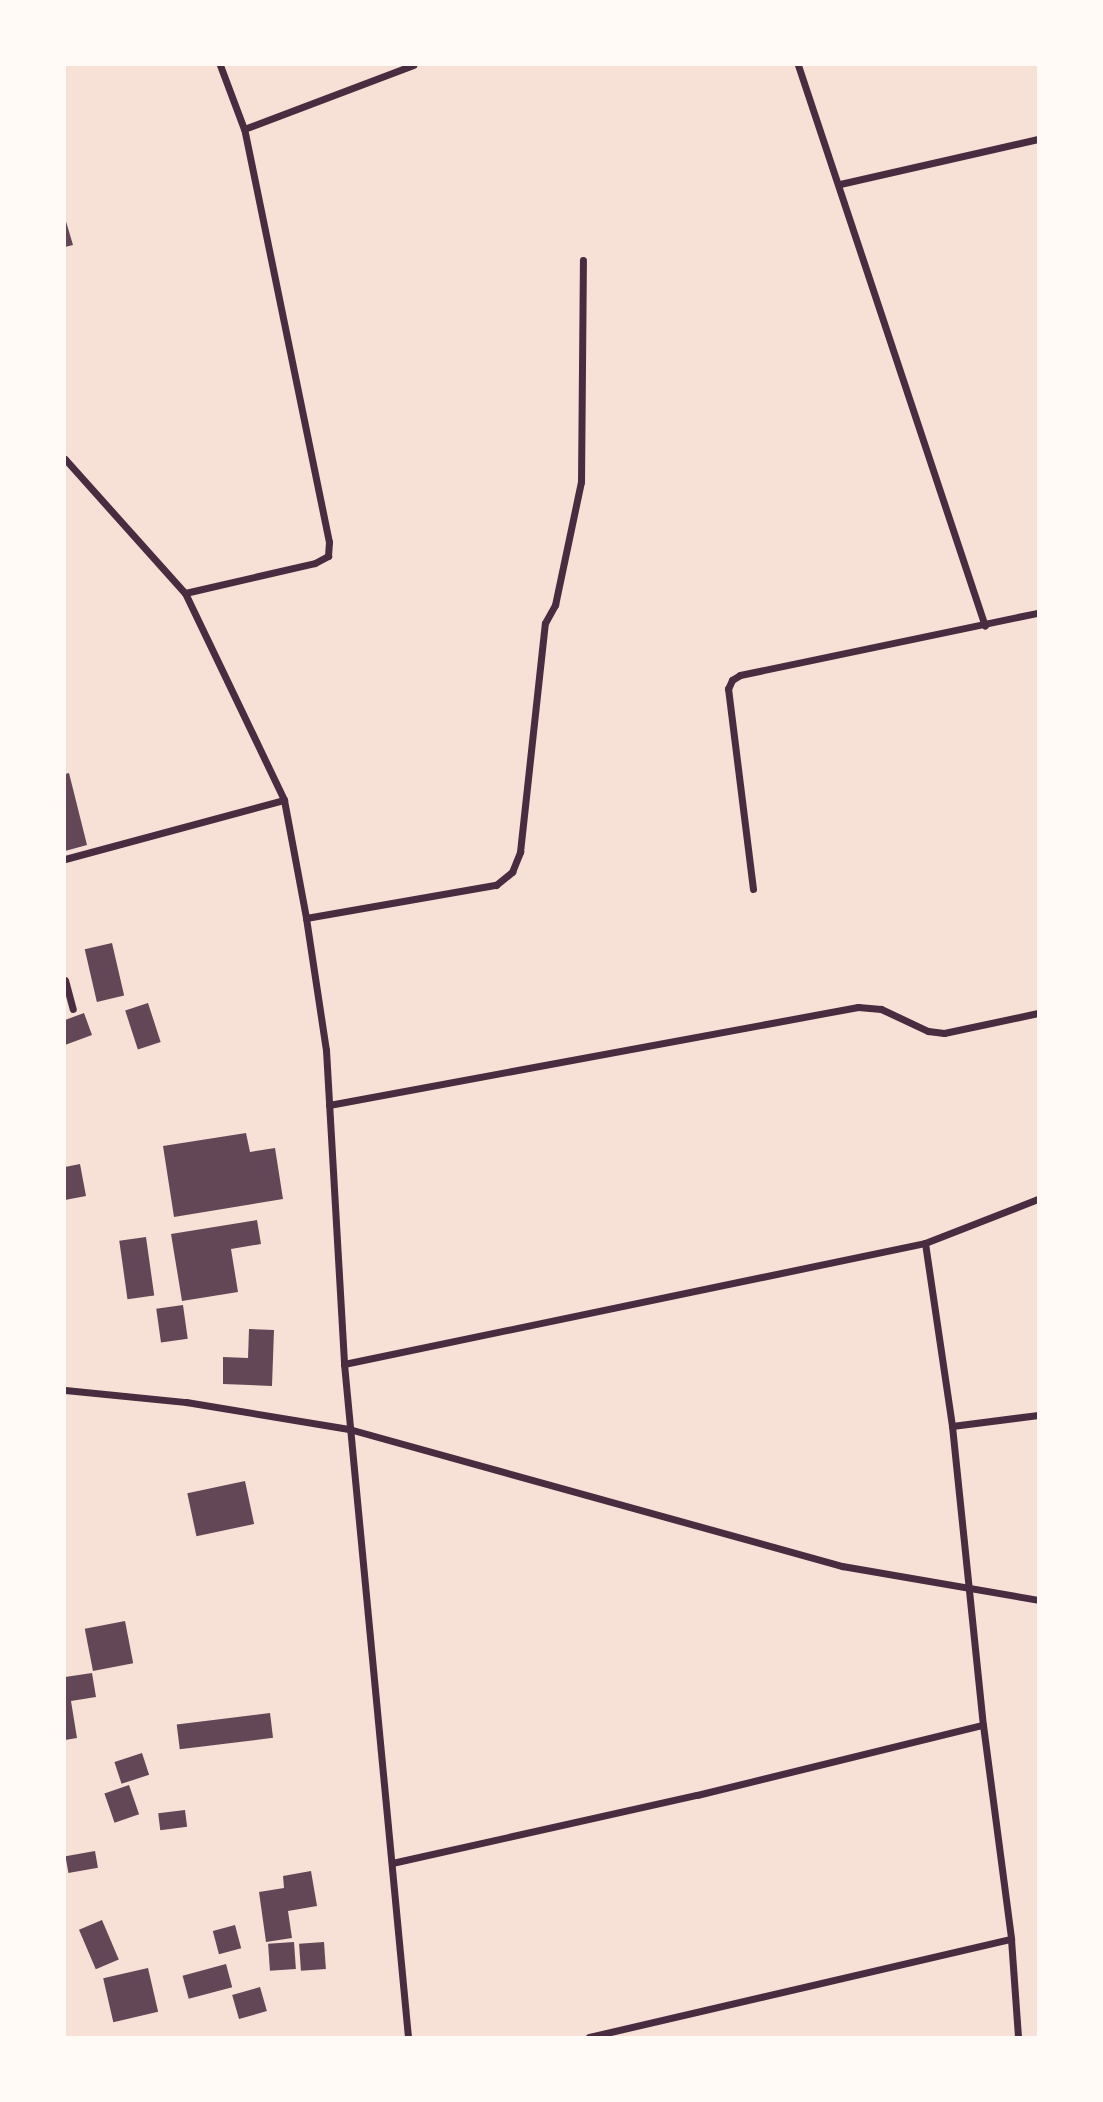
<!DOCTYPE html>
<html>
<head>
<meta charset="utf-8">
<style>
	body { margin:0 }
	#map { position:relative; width:1103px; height:2102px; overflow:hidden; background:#f7e1d7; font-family:"Exo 2",sans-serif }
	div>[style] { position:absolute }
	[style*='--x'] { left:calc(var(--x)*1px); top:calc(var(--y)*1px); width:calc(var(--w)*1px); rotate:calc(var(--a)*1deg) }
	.building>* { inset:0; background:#644757; transform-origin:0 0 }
	.minor>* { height:7px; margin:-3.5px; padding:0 3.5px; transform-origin:3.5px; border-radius:3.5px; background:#4a2c40 }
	span { translate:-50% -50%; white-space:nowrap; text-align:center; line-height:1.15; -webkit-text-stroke:5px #fffaf5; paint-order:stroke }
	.frame { position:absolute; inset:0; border:66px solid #fffaf5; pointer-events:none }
</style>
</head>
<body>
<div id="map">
	<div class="building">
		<i style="clip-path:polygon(65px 218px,73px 245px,65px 247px)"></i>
		<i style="clip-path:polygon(69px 773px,87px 845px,65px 851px,65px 774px)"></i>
		<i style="left:112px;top:943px;width:54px;height:28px;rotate:77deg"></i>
		<i style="left:148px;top:1003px;width:41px;height:24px;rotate:72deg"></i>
		<i style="clip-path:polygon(84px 1013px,92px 1035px,65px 1045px,65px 1020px)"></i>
		<i style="clip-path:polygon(246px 1133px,250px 1152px,275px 1148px,283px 1199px,174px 1217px,163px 1146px)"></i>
		<i style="clip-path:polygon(80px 1164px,86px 1196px,65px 1200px,65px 1167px)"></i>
		<i style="clip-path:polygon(257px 1220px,261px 1244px,231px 1249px,238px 1292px,182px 1301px,171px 1234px)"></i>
		<i style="left:146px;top:1237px;width:59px;height:27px;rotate:82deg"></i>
		<i style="left:183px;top:1305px;width:34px;height:27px;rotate:82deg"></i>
		<i style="clip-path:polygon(249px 1329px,274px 1330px,272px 1386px,223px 1384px,223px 1357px,248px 1358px)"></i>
		<i style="left:245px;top:1481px;width:44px;height:59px;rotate:78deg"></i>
		<i style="left:125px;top:1621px;width:43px;height:41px;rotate:79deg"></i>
		<i style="clip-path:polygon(92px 1673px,96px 1697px,71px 1701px,77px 1738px,65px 1740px,65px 1677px)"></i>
		<i style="left:270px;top:1713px;width:25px;height:94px;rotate:83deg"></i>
		<i style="left:142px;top:1753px;width:23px;height:29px;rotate:72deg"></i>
		<i style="left:129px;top:1785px;width:31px;height:26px;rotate:71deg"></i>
		<i style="left:185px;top:1810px;width:17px;height:27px;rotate:83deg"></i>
		<i style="left:95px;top:1851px;width:17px;height:30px;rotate:80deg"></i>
		<i style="clip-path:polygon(311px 1871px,317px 1906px,288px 1911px,292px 1938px,266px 1942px,259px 1892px,284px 1888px,283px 1876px)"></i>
		<i style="left:102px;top:1920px;width:43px;height:25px;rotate:67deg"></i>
		<i style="left:235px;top:1925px;width:24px;height:23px;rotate:75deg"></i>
		<i style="left:294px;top:1942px;width:27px;height:26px;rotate:86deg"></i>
		<i style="left:324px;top:1942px;width:27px;height:25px;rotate:86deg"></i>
		<i style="left:226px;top:1964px;width:24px;height:45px;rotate:75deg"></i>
		<i style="left:148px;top:1968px;width:45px;height:46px;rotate:77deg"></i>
		<i style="left:260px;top:1987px;width:25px;height:29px;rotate:74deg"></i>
	</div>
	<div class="minor">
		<i style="--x:798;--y:65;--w:591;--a:71.57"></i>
		<i style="--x:244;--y:129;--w:181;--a:-20.7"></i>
		<i style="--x:840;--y:184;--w:203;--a:-12.8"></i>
		<i style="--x:65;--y:459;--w:180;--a:48.2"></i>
		<i style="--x:185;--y:593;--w:229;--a:64.4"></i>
		<i style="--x:284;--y:800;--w:120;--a:79.4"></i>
		<i style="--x:306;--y:918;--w:134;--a:81.4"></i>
		<i style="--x:326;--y:1050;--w:315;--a:86.7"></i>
		<i style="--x:185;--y:593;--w:133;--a:-13"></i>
		<i style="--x:315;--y:563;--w:15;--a:-28"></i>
		<i style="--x:328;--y:556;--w:14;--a:-86"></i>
		<i style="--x:329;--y:542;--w:422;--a:-101.6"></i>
		<i style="--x:244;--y:129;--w:68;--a:-110.6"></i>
		<i style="--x:65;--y:859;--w:227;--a:-15.1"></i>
		<i style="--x:753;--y:889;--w:202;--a:-97.1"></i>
		<i style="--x:728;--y:689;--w:10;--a:-66"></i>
		<i style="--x:732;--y:680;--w:9;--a:-32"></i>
		<i style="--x:740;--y:675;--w:304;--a:-11.8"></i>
		<i style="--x:306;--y:918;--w:193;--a:-9.9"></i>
		<i style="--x:496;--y:885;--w:21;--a:-39"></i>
		<i style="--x:512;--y:872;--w:22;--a:-68"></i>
		<i style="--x:520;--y:852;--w:230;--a:-83.8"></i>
		<i style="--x:545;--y:623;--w:21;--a:-61"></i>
		<i style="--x:555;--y:605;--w:126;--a:-78.1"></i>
		<i style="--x:581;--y:482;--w:222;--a:-89.5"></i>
		<i style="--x:65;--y:980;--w:30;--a:75"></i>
		<i style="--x:329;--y:1105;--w:538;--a:-10.5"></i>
		<i style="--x:858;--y:1007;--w:23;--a:5"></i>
		<i style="--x:881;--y:1009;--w:52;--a:25.1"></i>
		<i style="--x:928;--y:1031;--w:16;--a:7"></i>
		<i style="--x:944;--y:1033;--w:96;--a:-12"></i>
		<i style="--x:925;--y:1243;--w:185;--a:81.6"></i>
		<i style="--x:952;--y:1426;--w:301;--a:84.1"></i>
		<i style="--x:983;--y:1725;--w:216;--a:82.5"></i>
		<i style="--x:1011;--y:1939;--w:98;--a:85.9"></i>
		<i style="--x:65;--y:1390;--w:122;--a:5.7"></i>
		<i style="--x:186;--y:1402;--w:165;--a:9.4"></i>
		<i style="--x:349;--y:1429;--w:512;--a:15.53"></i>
		<i style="--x:842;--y:1566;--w:199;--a:9.8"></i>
		<i style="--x:952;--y:1426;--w:87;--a:-7.3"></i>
		<i style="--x:392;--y:1863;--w:312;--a:-12.6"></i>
		<i style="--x:697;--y:1795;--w:294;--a:-13.8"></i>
		<i style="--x:408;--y:2037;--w:676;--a:-95.43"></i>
		<i style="--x:344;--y:1364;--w:593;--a:-11.76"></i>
		<i style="--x:925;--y:1243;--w:121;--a:-21.3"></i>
		<i style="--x:589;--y:2037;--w:433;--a:-13.1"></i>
	</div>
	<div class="frame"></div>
</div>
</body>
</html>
